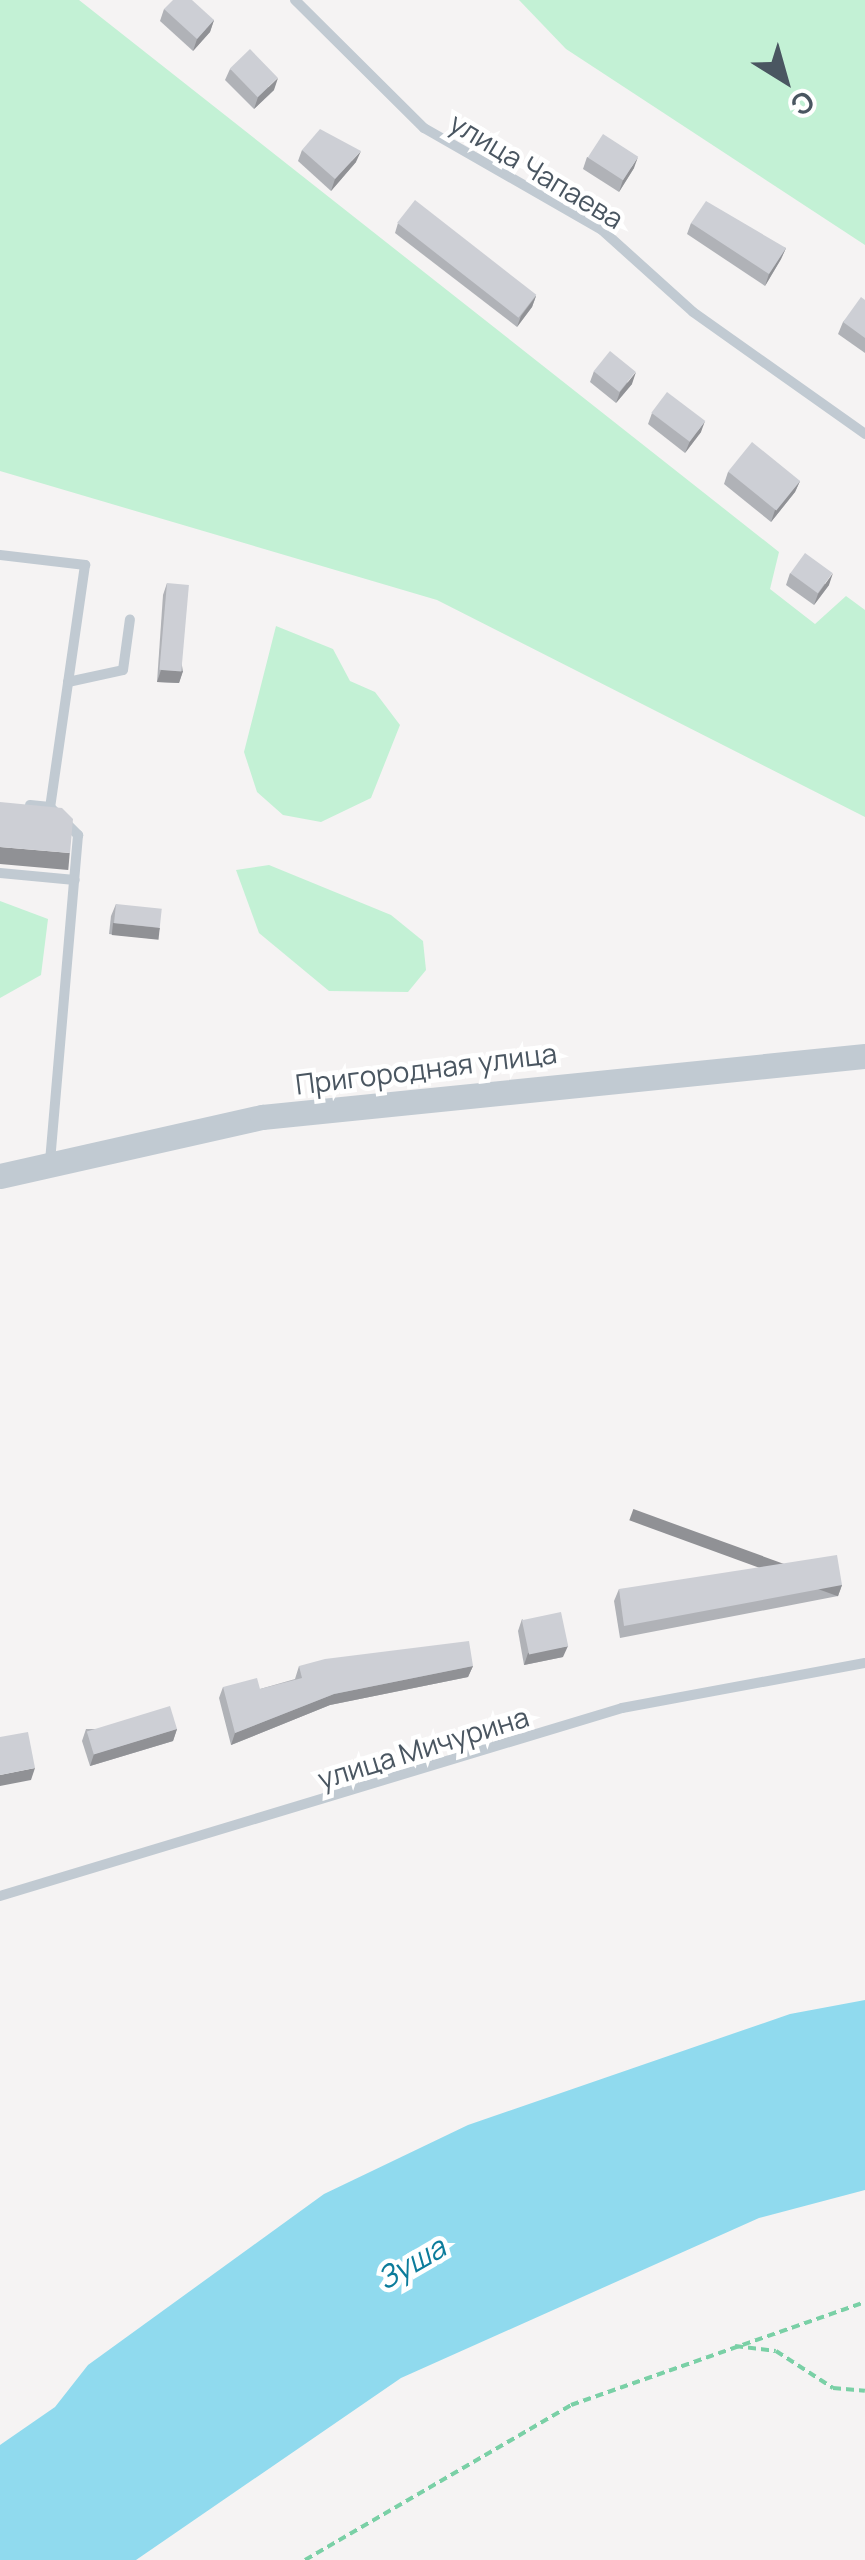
<!DOCTYPE html>
<html>
<head>
<meta charset="utf-8">
<style>
	body { margin:0 }
	#map { position:relative; width:865px; height:2560px; overflow:hidden; background:#f5f3f3; font-family:Manrope,sans-serif }
	div>[style] { position:absolute }
	[style*='--x'] { left:calc(var(--x)*1px); top:calc(var(--y)*1px); width:calc(var(--w)*1px); rotate:calc(var(--a)*1deg) }
	.green>* { inset:0; background:#c3f1d5 }
	.water>* { inset:0; background:#90daee }
	.path>* { height:4px; margin-top:-2px; transform-origin:0; background:repeating-linear-gradient(90deg,#7ad0a6 0 8px,transparent 0 13px) }
	.service>* { height:10px; margin:-5px; padding:0 5px; transform-origin:5px; border-radius:5px; background:#c1cad2 }
	.tertiary>* { height:25px; margin:-12.5px; padding:0 12.5px; transform-origin:12.5px; border-radius:12.5px; background:#c1cad2 }
	.wall>* { inset:0; background:#b0b2b7 }
	.shaded-wall>* { inset:0; background:#909195; transform-origin:0 0 }
	.building>* { inset:0; background:#cdcfd5; transform-origin:0 0 }
	span { translate:-50% -50%; white-space:nowrap; text-align:center; line-height:1.15; -webkit-text-stroke:9px #fff; paint-order:stroke }
	.street-label { font-size:28px; color:#4a5661 }
	.water-label { font-size:30px; color:#0c7c9b; font-style:italic }
	.north { position:absolute; left:735px; top:30px; width:100px; height:100px; -webkit-text-stroke:8px #fff; paint-order:stroke; rotate:143deg; font-size:28px; font-weight:700; line-height:40px; text-align:center; color:#4a5661 }
	.north::after { content:''; display:block; margin:auto; width:35px; height:45px; background:#4a5661; clip-path:polygon(50% 0,100% 100%,50% 72%,0 100%) }
</style>
</head>
<body>
<div id="map">
	<div class="green">
		<i style="clip-path:polygon(0 0,79px 0,779px 552px,770px 589px,815px 624px,846px 596px,865px 610px,865px 817px,437px 600px,0 471px)"></i>
		<i style="clip-path:polygon(519px 0,865px 0,865px 245px,566px 49px)"></i>
		<i style="clip-path:polygon(276px 626px,333px 649px,350px 681px,375px 692px,400px 725px,371px 798px,321px 822px,283px 815px,257px 792px,244px 752px)"></i>
		<i style="clip-path:polygon(269px 865px,391px 915px,423px 941px,426px 970px,408px 992px,329px 991px,259px 933px,236px 870px)"></i>
		<i style="clip-path:polygon(0 901px,48px 919px,41px 975px,0 998px)"></i>
	</div>
	<div class="water">
		<i style="clip-path:polygon(865px 2000px,865px 2190px,759px 2218px,401px 2378px,136px 2560px,0 2560px,0 2445px,55px 2407px,88px 2365px,324px 2194px,468px 2125px,790px 2014px)"></i>
	</div>
	<div class="path">
		<i style="--x:735;--y:2346;--w:41;--a:7"></i>
		<i style="--x:776;--y:2351;--w:68;--a:33"></i>
		<i style="--x:833;--y:2388;--w:32;--a:5"></i>
		<i style="--x:305;--y:2560;--w:308;--a:-30.2"></i>
		<i style="--x:571;--y:2405;--w:312;--a:-19.3"></i>
	</div>
	<div class="service">
		<i style="--x:295;--y:0;--w:182;--a:44.8"></i>
		<i style="--x:424;--y:128;--w:205;--a:29.8"></i>
		<i style="--x:602;--y:230;--w:122;--a:42"></i>
		<i style="--x:693;--y:312;--w:211;--a:35.3"></i>
		<i style="--x:0;--y:555;--w:86;--a:6.7"></i>
		<i style="--x:85;--y:565;--w:245;--a:98.2"></i>
		<i style="--x:68;--y:682;--w:56;--a:-12.3"></i>
		<i style="--x:123;--y:670;--w:51;--a:-82.2"></i>
		<i style="--x:30;--y:805;--w:20;--a:6"></i>
		<i style="--x:50;--y:807;--w:40;--a:45"></i>
		<i style="--x:78;--y:835;--w:330;--a:94.9"></i>
		<i style="--x:0;--y:873;--w:75;--a:5.3"></i>
		<i style="--x:0;--y:1896;--w:650;--a:-16.82"></i>
		<i style="--x:622;--y:1708;--w:247;--a:-10.5"></i>
	</div>
	<div class="tertiary">
		<i style="--x:0;--y:1176;--w:269;--a:-12.7"></i>
		<i style="--x:262;--y:1117;--w:606;--a:-5.78"></i>
	</div>
	<div class="wall">
		<i style="clip-path:polygon(164px 9px,214px 20px,210px 32px,193px 51px,160px 21px)"></i>
		<i style="clip-path:polygon(230px 69px,274px 90px,254px 109px,225px 80px)"></i>
		<i style="clip-path:polygon(302px 150px,356px 162px,331px 191px,298px 161px)"></i>
		<i style="clip-path:polygon(587px 157px,634px 168px,619px 192px,583px 169px)"></i>
		<i style="clip-path:polygon(398px 223px,536px 296px,532px 307px,517px 327px,395px 233px)"></i>
		<i style="clip-path:polygon(691px 223px,786px 248px,781px 259px,765px 286px,687px 234px)"></i>
		<i style="clip-path:polygon(865px 300px,865px 353px,838px 334px,843px 322px)"></i>
		<i style="clip-path:polygon(594px 371px,632px 384px,616px 403px,590px 382px)"></i>
		<i style="clip-path:polygon(652px 413px,701px 432px,685px 453px,648px 424px)"></i>
		<i style="clip-path:polygon(728px 472px,800px 481px,795px 492px,771px 522px,724px 484px)"></i>
		<i style="clip-path:polygon(790px 573px,829px 585px,814px 605px,786px 585px)"></i>
		<i style="clip-path:polygon(167px 583px,183px 671px,179px 683px,157px 682px,163px 595px)"></i>
		<i style="clip-path:polygon(116px 904px,160px 928px,156px 939px,109px 934px,111px 916px)"></i>
		<i style="clip-path:polygon(842px 1585px,838px 1596px,620px 1638px,614px 1601px,619px 1589px)"></i>
		<i style="clip-path:polygon(522px 1619px,563px 1657px,524px 1665px,518px 1631px)"></i>
		<i style="clip-path:polygon(299px 1666px,473px 1666px,468px 1677px,330px 1705px,231px 1745px,219px 1698px,223px 1687px,260px 1689px,295px 1679px)"></i>
		<i style="clip-path:polygon(86px 1729px,177px 1729px,173px 1741px,90px 1766px,82px 1741px)"></i>
	</div>
	<div class="shaded-wall">
		<i style="clip-path:polygon(214px 20px,210px 32px,193px 51px,197px 39px)"></i>
		<i style="clip-path:polygon(278px 78px,274px 90px,254px 109px,258px 97px)"></i>
		<i style="clip-path:polygon(361px 151px,356px 162px,331px 191px,335px 179px)"></i>
		<i style="clip-path:polygon(638px 157px,634px 168px,619px 192px,623px 180px)"></i>
		<i style="clip-path:polygon(786px 248px,781px 259px,765px 286px,769px 274px)"></i>
		<i style="clip-path:polygon(536px 296px,532px 307px,517px 327px,521px 316px)"></i>
		<i style="clip-path:polygon(636px 372px,632px 384px,616px 403px,620px 392px)"></i>
		<i style="clip-path:polygon(705px 421px,701px 432px,685px 453px,690px 441px)"></i>
		<i style="clip-path:polygon(800px 481px,795px 492px,771px 522px,775px 510px)"></i>
		<i style="clip-path:polygon(833px 573px,829px 585px,814px 605px,818px 594px)"></i>
		<i style="clip-path:polygon(161px 670px,183px 671px,179px 683px,157px 682px)"></i>
		<i style="left:0;top:847px;width:70px;height:17px;rotate:5deg"></i>
		<i style="left:113px;top:923px;width:47px;height:12px;rotate:6deg"></i>
		<i style="left:842px;top:1585px;width:12px;height:222px;rotate:110deg"></i>
		<i style="clip-path:polygon(568px 1646px,563px 1657px,524px 1665px,528px 1653px)"></i>
		<i style="clip-path:polygon(473px 1666px,468px 1677px,330px 1705px,231px 1745px,235px 1733px,334px 1694px)"></i>
		<i style="clip-path:polygon(177px 1729px,173px 1741px,90px 1766px,94px 1754px)"></i>
		<i style="clip-path:polygon(35px 1768px,31px 1780px,0 1786px,0 1775px)"></i>
	</div>
	<div class="building">
		<i style="clip-path:polygon(173px 0,192px 0,214px 20px,197px 39px,164px 9px)"></i>
		<i style="left:250px;top:49px;width:40px;height:28px;rotate:46deg"></i>
		<i style="clip-path:polygon(320px 129px,361px 151px,335px 179px,302px 150px)"></i>
		<i style="left:603px;top:134px;width:42px;height:28px;rotate:33deg"></i>
		<i style="left:415px;top:200px;width:154px;height:29px;rotate:38deg"></i>
		<i style="clip-path:polygon(706px 201px,786px 248px,769px 274px,691px 223px)"></i>
		<i style="clip-path:polygon(861px 297px,865px 300px,865px 338px,843px 322px)"></i>
		<i style="left:610px;top:351px;width:33px;height:26px;rotate:39deg"></i>
		<i style="left:667px;top:392px;width:48px;height:26px;rotate:37deg"></i>
		<i style="left:752px;top:442px;width:62px;height:38px;rotate:39deg"></i>
		<i style="left:805px;top:553px;width:34px;height:25px;rotate:36deg"></i>
		<i style="left:167px;top:583px;width:22px;height:87px;rotate:5deg"></i>
		<i style="clip-path:polygon(0 802px,62px 808px,73px 819px,70px 853px,0 847px)"></i>
		<i style="left:116px;top:904px;width:46px;height:19px;rotate:6deg"></i>
		<i style="clip-path:polygon(837px 1555px,842px 1585px,624px 1626px,619px 1589px)"></i>
		<i style="left:561px;top:1612px;width:35px;height:40px;rotate:78deg"></i>
		<i style="clip-path:polygon(469px 1641px,473px 1666px,334px 1694px,235px 1733px,223px 1687px,257px 1678px,260px 1689px,302px 1678px,299px 1666px,325px 1659px)"></i>
		<i style="left:170px;top:1706px;width:24px;height:87px;rotate:73deg"></i>
		<i style="clip-path:polygon(28px 1732px,35px 1768px,0 1775px,0 1737px)"></i>
	</div>
	<div class="street-label">
		<span style="left:537px;top:170px;rotate:31deg">улица Чапаева</span>
		<span style="left:426px;top:1068px;rotate:-7deg">Пригородная улица</span>
		<span style="left:423px;top:1747px;rotate:-17deg">улица Мичурина</span>
	</div>
	<div class="water-label">
		<span style="left:411px;top:2263px;rotate:-30deg">Зуша</span>
	</div>
	<div class="north">С</div>
</div>
</body>
</html>
